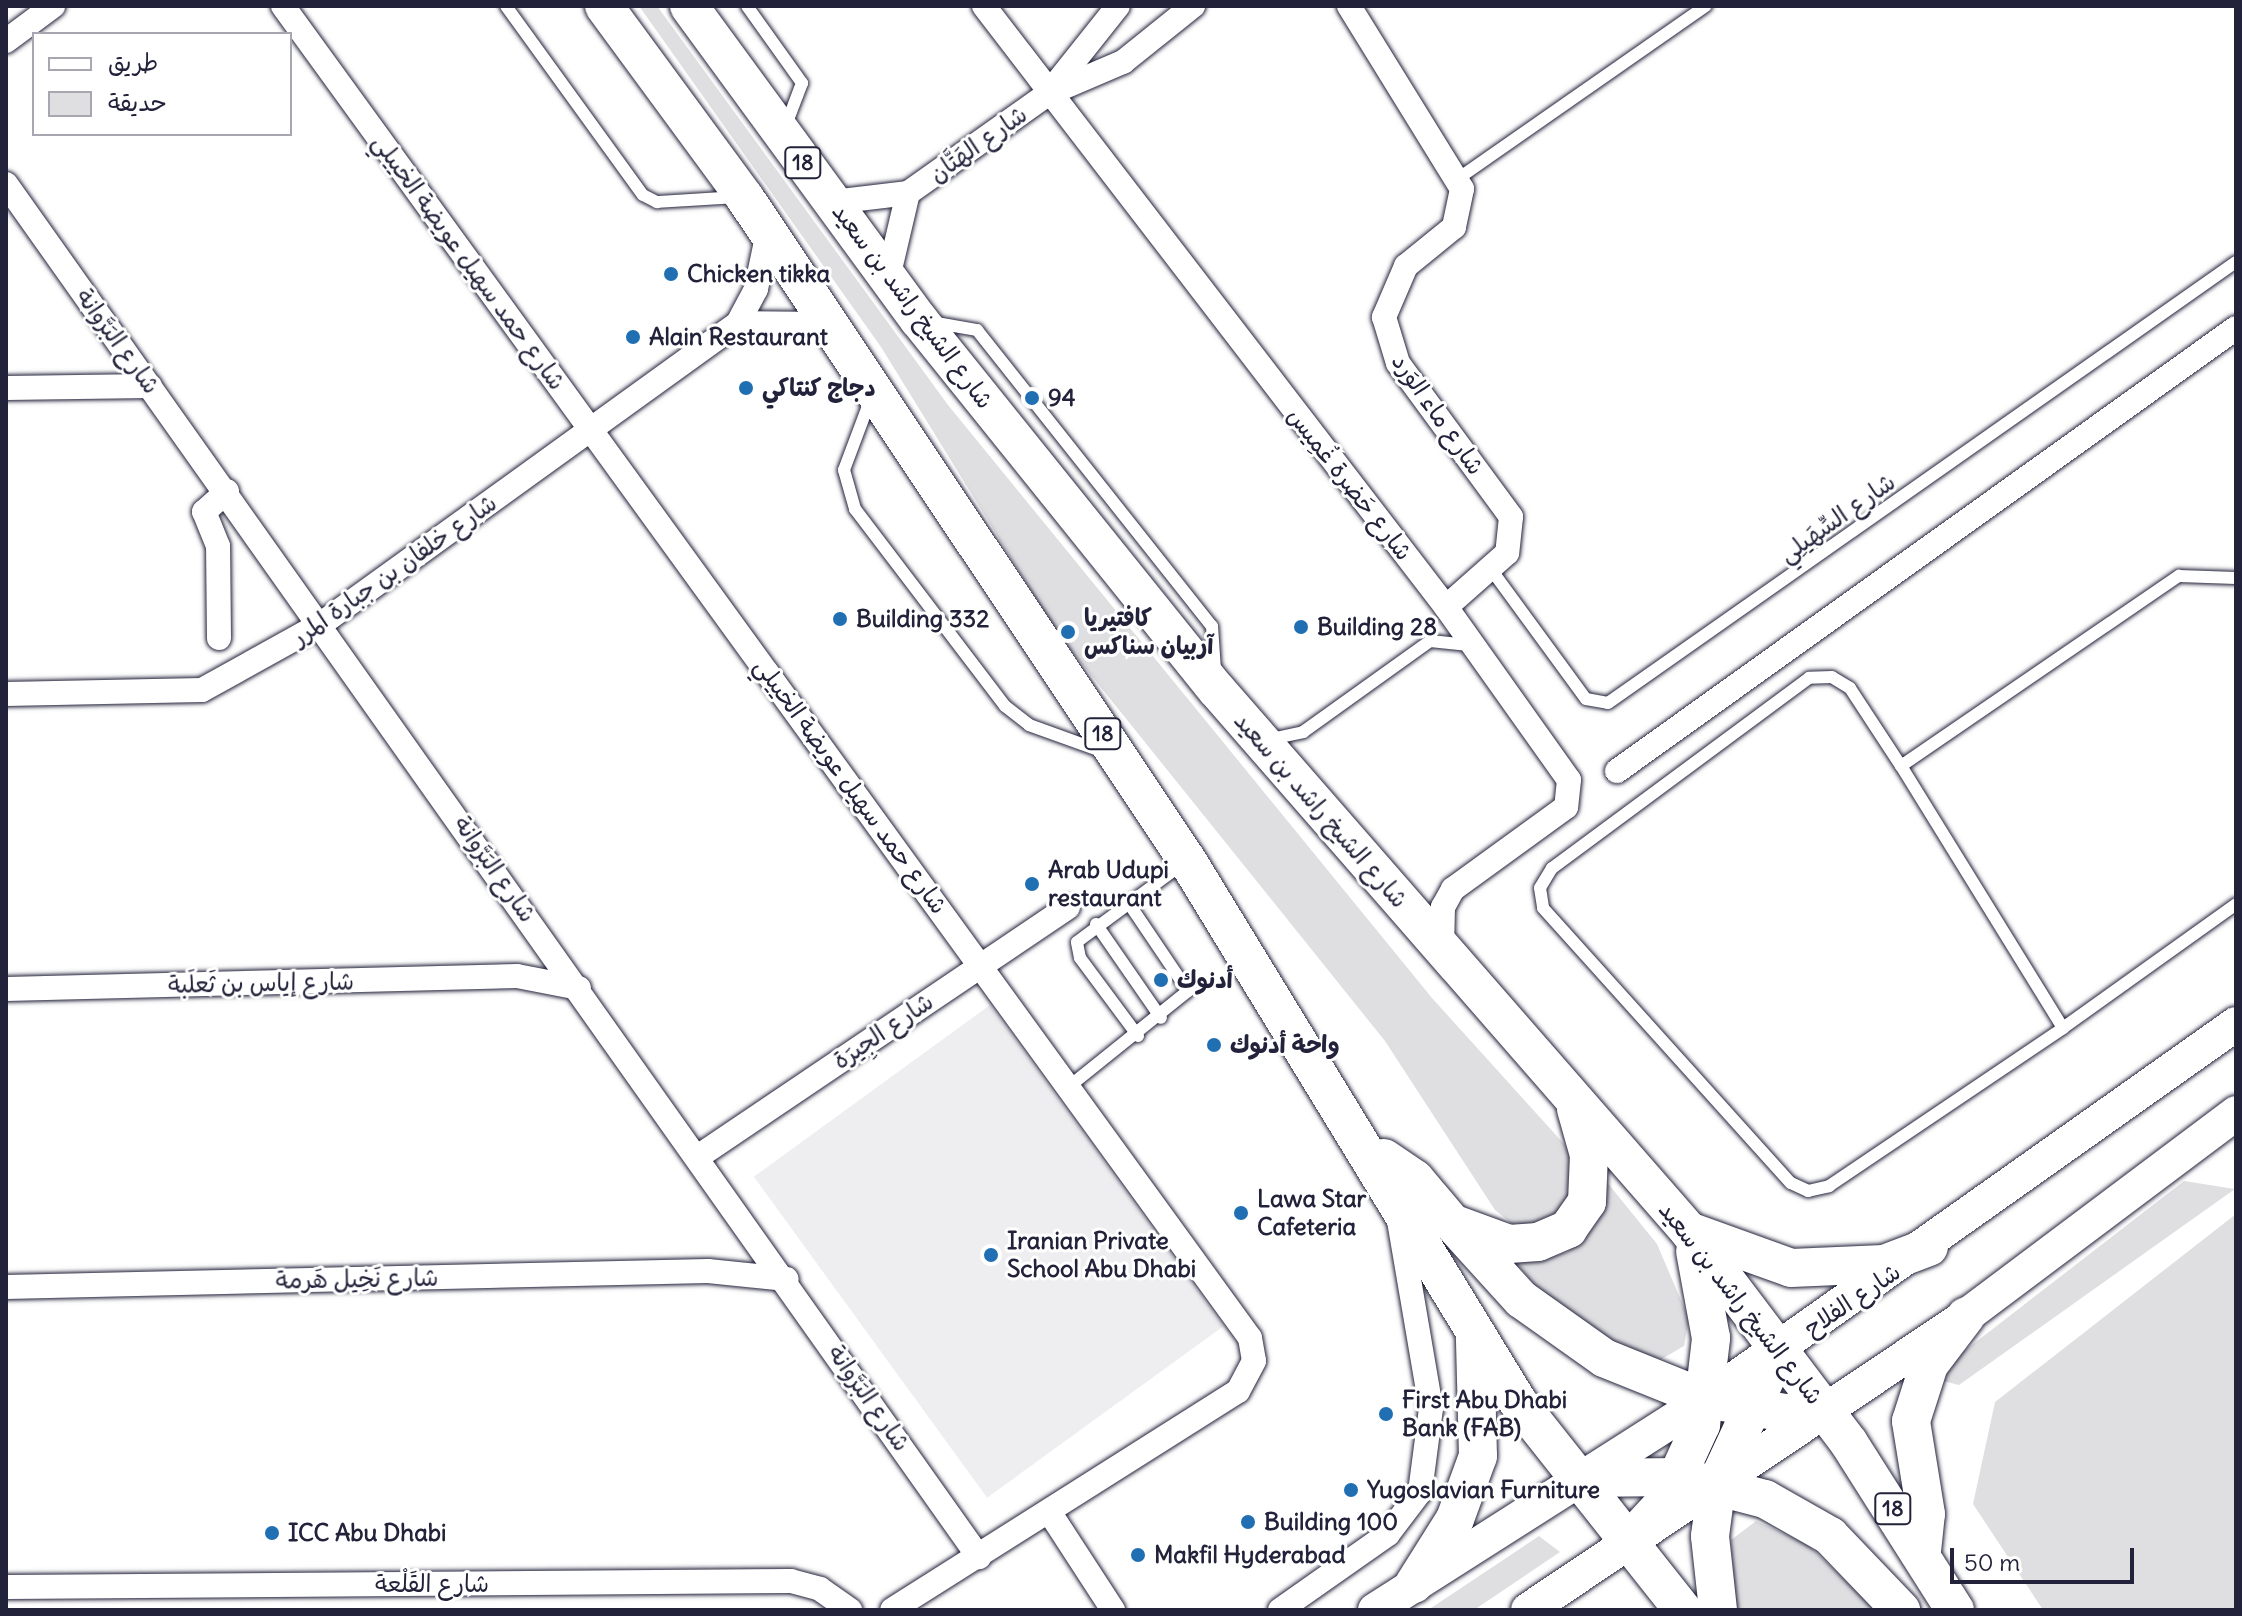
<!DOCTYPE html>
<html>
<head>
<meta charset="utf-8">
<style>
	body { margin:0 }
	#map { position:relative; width:2242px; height:1616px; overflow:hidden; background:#fff; font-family:Delius,"Playpen Sans Arabic",sans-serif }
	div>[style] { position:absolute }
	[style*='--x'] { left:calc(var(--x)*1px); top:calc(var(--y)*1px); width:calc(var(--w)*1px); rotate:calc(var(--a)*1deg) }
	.built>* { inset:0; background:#eeeef1; transform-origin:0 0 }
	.green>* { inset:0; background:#dfdfe2 }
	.roads { filter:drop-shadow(0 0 2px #22223b) drop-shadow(0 0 2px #22223b) }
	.service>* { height:12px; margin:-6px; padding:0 6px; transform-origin:6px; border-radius:6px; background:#fff }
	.minor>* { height:24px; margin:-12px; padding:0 12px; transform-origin:12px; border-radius:12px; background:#fff }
	.secondary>* { height:34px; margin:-17px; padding:0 17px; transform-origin:17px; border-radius:17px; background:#fff }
	.primary>* { height:38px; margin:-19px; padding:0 19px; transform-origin:19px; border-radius:19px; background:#fff }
	.dots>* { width:22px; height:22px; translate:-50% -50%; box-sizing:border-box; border:4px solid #fff; border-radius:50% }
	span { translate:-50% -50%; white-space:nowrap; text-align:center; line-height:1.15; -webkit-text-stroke:6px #fff; paint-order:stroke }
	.shield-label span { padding:2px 6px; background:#fff; border:2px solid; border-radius:6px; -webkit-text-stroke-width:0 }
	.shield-label { font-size:22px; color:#22223b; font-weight:700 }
	.street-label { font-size:24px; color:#22223b }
	.poi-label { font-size:24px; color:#22223b; font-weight:700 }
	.left { translate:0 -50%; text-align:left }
	.frame { position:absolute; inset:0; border:8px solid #22223b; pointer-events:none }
	.legend { position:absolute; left:32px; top:32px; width:260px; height:104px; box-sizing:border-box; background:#fff; border:2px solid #a7a7b1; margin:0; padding:10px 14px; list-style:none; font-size:24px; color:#22223b }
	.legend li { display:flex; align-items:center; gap:16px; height:40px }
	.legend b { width:40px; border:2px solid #a7a7b1 }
	.scale { position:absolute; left:1950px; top:1548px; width:184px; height:36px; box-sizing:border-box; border:4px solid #22223b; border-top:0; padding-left:10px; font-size:24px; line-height:28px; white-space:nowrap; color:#22223b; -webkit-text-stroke:6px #fff; paint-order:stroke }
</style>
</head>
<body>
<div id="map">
	<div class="built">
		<i style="left:990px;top:1005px;width:397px;height:292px;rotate:54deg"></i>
	</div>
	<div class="green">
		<i style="clip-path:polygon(639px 6px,657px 6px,948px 405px,1432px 998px,1573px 1154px,1578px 1203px,1521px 1231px,1495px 1210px,1385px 1041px,1058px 634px,881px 347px)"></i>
		<i style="clip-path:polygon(1606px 1181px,1657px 1244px,1689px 1319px,1684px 1346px,1660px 1360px,1608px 1342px,1539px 1290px,1512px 1257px,1540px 1260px,1568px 1252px,1603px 1209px)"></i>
		<i style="clip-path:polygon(2184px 1181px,2235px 1189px,1959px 1385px,1943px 1381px,1950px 1362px)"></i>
		<i style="clip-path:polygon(2236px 1214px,2236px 1610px,2043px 1610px,1973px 1504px,1995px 1402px)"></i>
		<i style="clip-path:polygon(1756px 1521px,1807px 1544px,1876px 1610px,1736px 1610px,1731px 1540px)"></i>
		<i style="clip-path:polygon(1539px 1536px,1560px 1552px,1474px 1610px,1428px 1610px)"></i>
	</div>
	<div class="roads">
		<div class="service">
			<i style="--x:506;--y:6;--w:233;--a:54.1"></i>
			<i style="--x:643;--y:195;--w:16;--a:27"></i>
			<i style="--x:657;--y:202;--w:79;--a:-3.6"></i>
			<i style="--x:747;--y:6;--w:95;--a:54.5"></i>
			<i style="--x:802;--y:83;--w:45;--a:110.9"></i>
			<i style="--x:1459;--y:178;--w:301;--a:-34.9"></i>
			<i style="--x:931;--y:322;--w:47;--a:9.9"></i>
			<i style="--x:977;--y:330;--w:378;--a:51.6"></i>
			<i style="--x:1212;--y:626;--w:44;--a:86.1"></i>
			<i style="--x:871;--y:398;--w:77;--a:110.6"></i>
			<i style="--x:844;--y:470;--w:41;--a:74.2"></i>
			<i style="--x:855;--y:509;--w:248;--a:52.7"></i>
			<i style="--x:1005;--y:706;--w:31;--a:38"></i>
			<i style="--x:1029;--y:725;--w:77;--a:19.9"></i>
			<i style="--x:1493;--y:572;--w:157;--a:53.8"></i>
			<i style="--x:1586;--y:699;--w:22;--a:10"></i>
			<i style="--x:1608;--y:703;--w:767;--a:-35.08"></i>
			<i style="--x:1271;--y:739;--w:33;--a:-12"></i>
			<i style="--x:1303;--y:732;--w:156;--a:-35.6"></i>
			<i style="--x:1430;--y:641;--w:39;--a:6"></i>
			<i style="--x:1901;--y:766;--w:337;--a:-34.4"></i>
			<i style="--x:2179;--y:576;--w:57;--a:2"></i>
			<i style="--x:1096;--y:924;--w:114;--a:55.3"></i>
			<i style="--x:2063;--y:1028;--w:308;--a:-121.7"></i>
			<i style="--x:1901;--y:766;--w:93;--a:-123.2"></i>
			<i style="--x:1850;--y:688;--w:21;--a:-149"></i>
			<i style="--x:1832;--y:677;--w:23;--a:178"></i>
			<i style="--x:1809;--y:678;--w:320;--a:143.5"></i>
			<i style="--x:1552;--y:868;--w:23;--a:121"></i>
			<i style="--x:1540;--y:888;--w:20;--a:81"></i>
			<i style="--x:1543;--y:908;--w:370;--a:48"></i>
			<i style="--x:1791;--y:1183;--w:19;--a:25"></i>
			<i style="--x:1808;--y:1191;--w:22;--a:-13"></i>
			<i style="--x:1829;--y:1186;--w:282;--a:-34"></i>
			<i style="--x:2063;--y:1028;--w:213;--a:-35.6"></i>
			<i style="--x:1138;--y:1036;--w:97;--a:-126.6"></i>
			<i style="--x:1080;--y:958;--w:16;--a:-101"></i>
			<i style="--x:1077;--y:942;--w:134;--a:-36.5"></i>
			<i style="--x:1071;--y:1085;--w:150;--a:-38.8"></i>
			<i style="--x:1188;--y:991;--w:107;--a:-124"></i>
		</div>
		<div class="minor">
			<i style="--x:283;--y:6;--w:1646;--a:54.02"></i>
			<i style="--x:1250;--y:1338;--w:23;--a:80"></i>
			<i style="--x:1254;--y:1361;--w:34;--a:118"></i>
			<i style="--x:1238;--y:1391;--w:409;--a:147.7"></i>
			<i style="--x:984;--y:6;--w:758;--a:52.45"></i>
			<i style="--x:1446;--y:607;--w:212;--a:54.6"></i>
			<i style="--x:1569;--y:780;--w:27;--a:96"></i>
			<i style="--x:1566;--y:807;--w:140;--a:144"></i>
			<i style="--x:1453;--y:889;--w:21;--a:119"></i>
			<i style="--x:1443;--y:907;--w:42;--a:91.4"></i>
			<i style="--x:1349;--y:6;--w:215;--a:58.3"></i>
			<i style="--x:1462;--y:189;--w:39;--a:102"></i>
			<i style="--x:1454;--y:227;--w:62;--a:140.9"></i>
			<i style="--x:1406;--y:266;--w:56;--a:113.3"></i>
			<i style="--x:1384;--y:317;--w:48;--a:73.1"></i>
			<i style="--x:1398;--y:363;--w:191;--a:53.7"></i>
			<i style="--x:1511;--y:517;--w:36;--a:96"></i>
			<i style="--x:1507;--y:553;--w:81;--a:138.5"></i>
			<i style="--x:6;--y:41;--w:59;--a:-36.7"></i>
			<i style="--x:1048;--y:94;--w:112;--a:-51.5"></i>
			<i style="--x:6;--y:184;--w:1683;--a:54.68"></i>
			<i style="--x:833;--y:202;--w:76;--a:-6.8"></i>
			<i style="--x:908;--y:193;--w:171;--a:-35.3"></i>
			<i style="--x:1048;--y:94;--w:82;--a:-23.1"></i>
			<i style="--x:1123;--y:62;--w:90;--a:-38.7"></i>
			<i style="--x:888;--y:278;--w:87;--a:-76.8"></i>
			<i style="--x:738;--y:323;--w:90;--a:0.6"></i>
			<i style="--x:6;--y:388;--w:144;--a:-0.8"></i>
			<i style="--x:219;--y:638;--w:92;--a:-90.6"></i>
			<i style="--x:218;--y:546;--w:37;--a:-112"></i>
			<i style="--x:204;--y:512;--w:31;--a:-42"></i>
			<i style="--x:6;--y:694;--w:196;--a:-1.2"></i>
			<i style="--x:202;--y:690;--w:136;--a:-29"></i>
			<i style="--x:321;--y:624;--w:514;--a:-35.82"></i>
			<i style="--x:738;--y:323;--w:38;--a:-62"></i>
			<i style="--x:756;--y:289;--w:58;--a:-78.1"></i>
			<i style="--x:1617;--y:771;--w:761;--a:-35.59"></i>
			<i style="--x:6;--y:989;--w:511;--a:-1.46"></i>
			<i style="--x:517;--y:976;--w:63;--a:11"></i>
			<i style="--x:699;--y:1156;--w:445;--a:-34"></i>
			<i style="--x:6;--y:1287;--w:702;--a:-1.31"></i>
			<i style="--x:708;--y:1271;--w:79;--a:5.8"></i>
			<i style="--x:1050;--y:1513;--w:116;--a:57"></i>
			<i style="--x:6;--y:1587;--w:785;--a:-0.44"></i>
			<i style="--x:791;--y:1581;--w:30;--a:15"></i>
			<i style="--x:820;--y:1589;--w:37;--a:35"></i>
			<i style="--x:1280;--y:1610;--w:132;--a:-35.1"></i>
			<i style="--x:1388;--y:1534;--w:53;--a:-52.7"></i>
			<i style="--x:1420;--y:1492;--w:85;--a:-82.5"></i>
			<i style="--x:1431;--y:1408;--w:190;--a:-99.7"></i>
		</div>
		<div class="secondary">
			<i style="--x:1375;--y:1610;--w:393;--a:-32.5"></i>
			<i style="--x:1706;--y:1399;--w:649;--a:-35.28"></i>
			<i style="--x:1528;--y:1610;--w:528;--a:-33.87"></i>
			<i style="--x:1966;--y:1316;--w:338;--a:-36.9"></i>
		</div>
		<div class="primary">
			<i style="--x:604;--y:6;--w:238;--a:53.7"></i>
			<i style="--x:745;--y:198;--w:796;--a:56.27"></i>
			<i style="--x:1187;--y:860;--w:635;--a:58.59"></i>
			<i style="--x:1518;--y:1402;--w:265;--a:51.6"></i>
			<i style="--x:689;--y:6;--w:389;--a:53.8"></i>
			<i style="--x:919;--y:320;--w:474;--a:51.2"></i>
			<i style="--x:1216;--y:689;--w:718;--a:48.9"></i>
			<i style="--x:1688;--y:1230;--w:267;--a:52.9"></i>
			<i style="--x:1849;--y:1443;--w:198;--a:57.6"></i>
			<i style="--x:1384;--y:1158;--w:37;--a:34"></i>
			<i style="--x:1415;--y:1179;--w:57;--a:49.9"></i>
			<i style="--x:1452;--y:1223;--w:61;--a:20.2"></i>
			<i style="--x:1509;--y:1244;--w:29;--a:-4"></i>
			<i style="--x:1538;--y:1242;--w:33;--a:-23"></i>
			<i style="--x:1568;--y:1229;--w:33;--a:-55"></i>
			<i style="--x:1587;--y:1202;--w:47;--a:-87.6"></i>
			<i style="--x:1589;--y:1155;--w:48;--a:-105.8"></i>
			<i style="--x:1452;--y:1223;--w:103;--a:47.8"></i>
			<i style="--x:1521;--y:1299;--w:102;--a:35.4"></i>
			<i style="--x:1604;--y:1358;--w:110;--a:21.9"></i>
			<i style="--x:1706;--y:1399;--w:80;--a:10"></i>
			<i style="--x:1785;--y:1413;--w:40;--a:-2.9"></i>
			<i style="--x:1694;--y:1233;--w:103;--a:19.8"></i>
			<i style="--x:1791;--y:1268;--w:93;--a:-2.5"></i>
			<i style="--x:1884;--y:1264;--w:48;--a:-20.7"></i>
			<i style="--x:1576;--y:1478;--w:105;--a:-0.5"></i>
			<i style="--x:1681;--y:1477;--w:87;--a:14.7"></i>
			<i style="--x:1765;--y:1499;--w:75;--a:29.6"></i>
			<i style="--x:1830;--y:1536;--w:103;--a:46.2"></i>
			<i style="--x:1628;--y:1542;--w:56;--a:-47.2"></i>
			<i style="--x:1666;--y:1501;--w:84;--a:-65.3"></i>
			<i style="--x:1701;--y:1425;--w:88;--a:-83.4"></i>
			<i style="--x:1711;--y:1338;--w:88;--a:-100.4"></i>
			<i style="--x:1922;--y:1551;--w:37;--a:-84"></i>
			<i style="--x:1926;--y:1514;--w:94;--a:-99.2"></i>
			<i style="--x:1911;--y:1421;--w:59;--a:-72.2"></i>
			<i style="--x:1929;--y:1365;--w:61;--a:-52.9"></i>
			<i style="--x:1414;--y:1584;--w:77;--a:-57.8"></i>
			<i style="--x:1455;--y:1519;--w:67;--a:-69.9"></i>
			<i style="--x:1478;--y:1456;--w:118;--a:-91.5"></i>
			<i style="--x:1718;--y:1610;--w:74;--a:-96.2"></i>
			<i style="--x:1710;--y:1536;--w:53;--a:-82.5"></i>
			<i style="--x:1717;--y:1483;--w:147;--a:-65"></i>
		</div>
	</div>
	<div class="dots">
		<i style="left:671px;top:274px;background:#1f6fb2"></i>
		<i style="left:633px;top:337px;background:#1f6fb2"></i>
		<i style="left:746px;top:388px;background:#1f6fb2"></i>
		<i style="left:1032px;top:398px;background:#1f6fb2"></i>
		<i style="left:840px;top:619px;background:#1f6fb2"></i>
		<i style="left:1301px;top:627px;background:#1f6fb2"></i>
		<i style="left:1068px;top:632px;background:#1f6fb2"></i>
		<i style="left:1032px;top:884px;background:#1f6fb2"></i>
		<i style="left:1161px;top:980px;background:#1f6fb2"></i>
		<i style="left:1214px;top:1045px;background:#1f6fb2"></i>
		<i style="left:1241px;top:1213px;background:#1f6fb2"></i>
		<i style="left:991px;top:1255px;background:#1f6fb2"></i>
		<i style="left:1386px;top:1414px;background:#1f6fb2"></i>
		<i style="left:1351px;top:1490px;background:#1f6fb2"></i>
		<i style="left:1248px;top:1522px;background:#1f6fb2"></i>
		<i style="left:272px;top:1533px;background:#1f6fb2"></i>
		<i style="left:1138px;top:1555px;background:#1f6fb2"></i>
	</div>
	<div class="shield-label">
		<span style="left:803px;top:163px">18</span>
		<span style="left:1103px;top:734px">18</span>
		<span style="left:1893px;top:1509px">18</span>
	</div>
	<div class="street-label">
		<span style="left:978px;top:144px;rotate:-35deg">شارع الهَتَّان</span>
		<span style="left:469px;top:262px;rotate:54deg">شارع حمد سهيل عويضة الخييلي</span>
		<span style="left:913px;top:306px;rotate:53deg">شارع الشيخ راشد بن سعيد</span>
		<span style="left:118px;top:341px;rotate:54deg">شارع البَرَّوانة</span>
		<span style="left:1438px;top:414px;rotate:55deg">شارع ماء الوَرد</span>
		<span style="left:1350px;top:484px;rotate:52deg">شارع حَضرة غُمِيس</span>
		<span style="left:1837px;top:518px;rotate:-35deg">شارع السِّهَيلِي</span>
		<span style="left:394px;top:570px;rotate:-35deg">شارع خلفان بن جبارة المرر</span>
		<span style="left:851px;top:786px;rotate:54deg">شارع حمد سهيل عويضة الخييلي</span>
		<span style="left:1321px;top:810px;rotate:49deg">شارع الشيخ راشد بن سعيد</span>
		<span style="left:495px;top:869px;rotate:55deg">شارع البَرَّوانة</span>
		<span style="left:261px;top:983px;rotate:-1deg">شارع إياس بن ثَعلَبة</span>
		<span style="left:883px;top:1031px;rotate:-34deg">شارع الجِيرَة</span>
		<span style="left:357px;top:1279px;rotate:-1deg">شارع نَخِيل هَرمة</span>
		<span style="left:1852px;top:1300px;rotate:-34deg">شارع الفلاح</span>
		<span style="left:1741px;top:1303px;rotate:52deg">شارع الشيخ راشد بن سعيد</span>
		<span style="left:869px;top:1398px;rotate:55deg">شارع البَرَّوانة</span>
		<span style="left:432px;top:1584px">شارع القَلْعة</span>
	</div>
	<div class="poi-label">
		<span class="left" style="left:687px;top:274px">Chicken tikka</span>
		<span class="left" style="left:649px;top:337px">Alain Restaurant</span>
		<span class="left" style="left:762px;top:388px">دجاج كنتاكي</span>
		<span class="left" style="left:1048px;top:398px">94</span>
		<span class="left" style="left:1084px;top:632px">كافتيريا<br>آربيان سناكس</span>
		<span class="left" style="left:856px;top:619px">Building 332</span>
		<span class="left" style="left:1317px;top:627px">Building 28</span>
		<span class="left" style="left:1048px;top:884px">Arab Udupi<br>restaurant</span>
		<span class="left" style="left:1177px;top:980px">أدنوك</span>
		<span class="left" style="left:1230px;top:1045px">واحة أدنوك</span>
		<span class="left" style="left:1257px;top:1213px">Lawa Star<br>Cafeteria</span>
		<span class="left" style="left:1007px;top:1255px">Iranian Private<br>School Abu Dhabi</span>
		<span class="left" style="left:1402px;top:1414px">First Abu Dhabi<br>Bank (FAB)</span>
		<span class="left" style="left:1367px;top:1490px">Yugoslavian Furniture</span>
		<span class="left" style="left:1264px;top:1522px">Building 100</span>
		<span class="left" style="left:288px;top:1533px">ICC Abu Dhabi</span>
		<span class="left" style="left:1154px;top:1555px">Makfil Hyderabad</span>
	</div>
	<div class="frame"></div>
	<ul class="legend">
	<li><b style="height:10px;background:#fff"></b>طريق</li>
	<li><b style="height:22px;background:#dfdfe2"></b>حديقة</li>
	</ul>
	<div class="scale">50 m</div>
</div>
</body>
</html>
